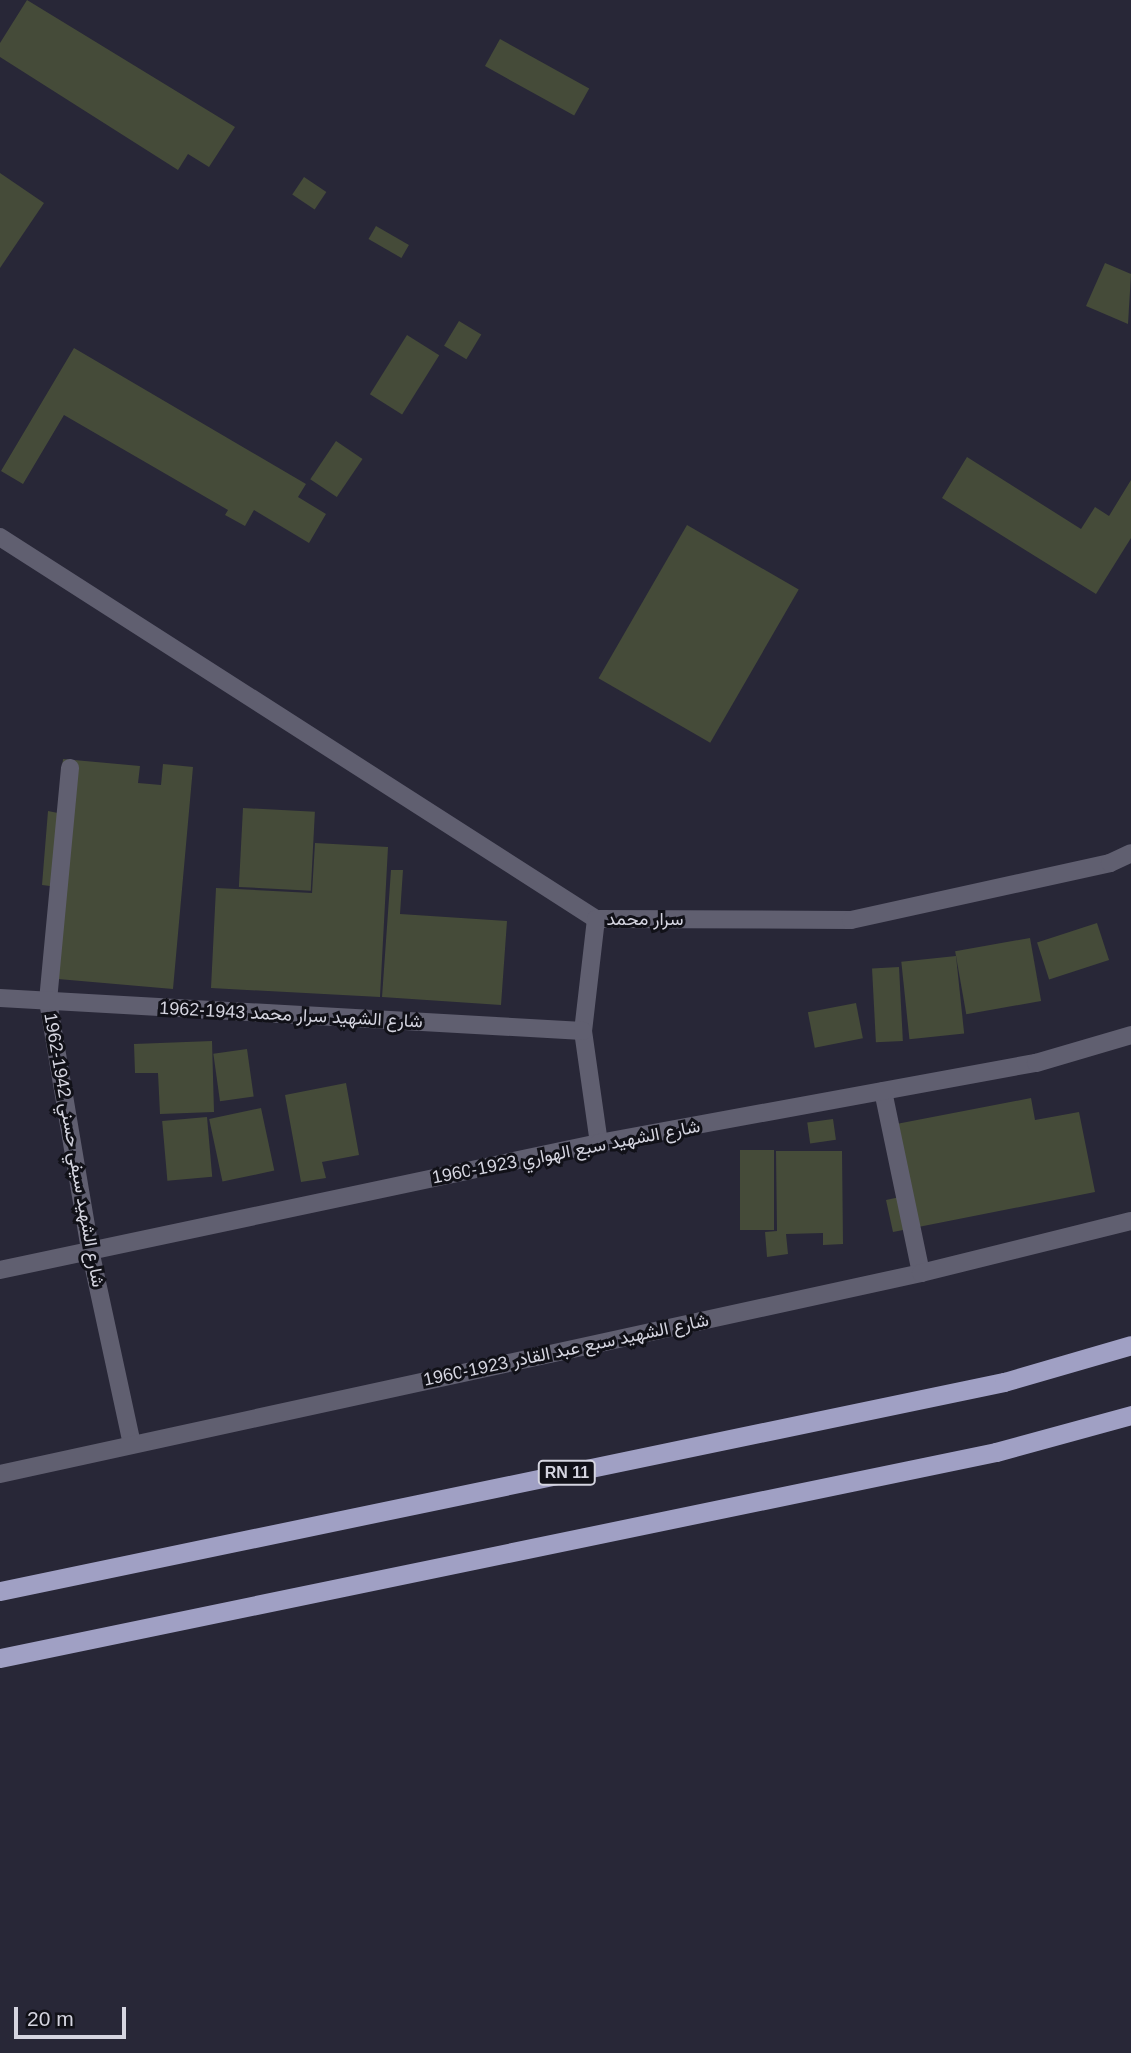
<!DOCTYPE html>
<html>
<head>
<meta charset="utf-8">
<style>
	body { margin:0 }
	#map { position:relative; width:1131px; height:2053px; overflow:hidden; background:#282737; font-family:Arial,Vazirmatn,sans-serif }
	div>[style] { position:absolute }
	[style*='--x'] { left:calc(var(--x)*1px); top:calc(var(--y)*1px); width:calc(var(--w)*1px); rotate:calc(var(--a)*1deg) }
	.building>* { inset:0; background:#454b39; transform-origin:0 0 }
	.minor>* { height:18px; margin:-9px; padding:0 9px; transform-origin:9px; border-radius:9px; background:#605f70 }
	.trunk>* { height:19px; margin:-9.5px; padding:0 9.5px; transform-origin:9.5px; border-radius:9.5px; background:#a0a0c4 }
	span { translate:-50% -50%; white-space:nowrap; text-align:center; line-height:1.15; -webkit-text-stroke:6px #111118; paint-order:stroke }
	.shield-label span { padding:2px 5px; background:#111118; border:2px solid; border-radius:5px; -webkit-text-stroke-width:0 }
	.shield-label { font-size:16px; color:#d5d5e0; font-weight:700 }
	.street-label { font-size:18px; color:#d5d5e0 }
	.scale { position:absolute; left:14px; top:2007px; width:112px; height:32px; box-sizing:border-box; border:4px solid #d5d5e0; border-top:0; padding-left:9px; font-size:21px; line-height:24px; white-space:nowrap; color:#d5d5e0; -webkit-text-stroke:5px #111118; paint-order:stroke }
</style>
</head>
<body>
<div id="map">
	<div class="building">
		<i style="clip-path:polygon(27px 0,235px 127px,209px 167px,188px 154px,178px 170px,0 57px,0 43px)"></i>
		<i style="left:500px;top:39px;width:102px;height:31px;rotate:29deg"></i>
		<i style="clip-path:polygon(0 173px,44px 203px,0 268px)"></i>
		<i style="left:304px;top:177px;width:27px;height:21px;rotate:34deg"></i>
		<i style="left:376px;top:226px;width:38px;height:15px;rotate:30deg"></i>
		<i style="clip-path:polygon(1105px 263px,1131px 274px,1128px 324px,1086px 306px)"></i>
		<i style="left:459px;top:321px;width:26px;height:29px;rotate:31deg"></i>
		<i style="left:407px;top:335px;width:38px;height:70px;rotate:32deg"></i>
		<i style="clip-path:polygon(74px 348px,306px 484px,298px 497px,326px 514px,309px 543px,254px 510px,245px 526px,225px 515px,228px 510px,64px 415px,23px 484px,1px 471px)"></i>
		<i style="left:336px;top:441px;width:32px;height:46px;rotate:34deg"></i>
		<i style="clip-path:polygon(967px 457px,1081px 529px,1095px 507px,1109px 516px,1131px 480px,1131px 538px,1096px 594px,942px 498px)"></i>
		<i style="left:687px;top:525px;width:129px;height:177px;rotate:30deg"></i>
		<i style="clip-path:polygon(63px 759px,140px 766px,138px 783px,161px 785px,163px 764px,193px 767px,173px 989px,58px 979px,66px 888px,42px 885px,48px 811px,58px 813px)"></i>
		<i style="left:243px;top:808px;width:72px;height:79px;rotate:3deg"></i>
		<i style="clip-path:polygon(315px 843px,388px 847px,380px 997px,211px 988px,216px 888px,312px 893px)"></i>
		<i style="clip-path:polygon(391px 870px,403px 870px,400px 914px,507px 921px,501px 1005px,382px 997px)"></i>
		<i style="left:1097px;top:923px;width:39px;height:63px;rotate:72deg"></i>
		<i style="left:1030px;top:938px;width:64px;height:76px;rotate:80deg"></i>
		<i style="left:956px;top:956px;width:78px;height:55px;rotate:84deg"></i>
		<i style="left:899px;top:967px;width:74px;height:27px;rotate:87deg"></i>
		<i style="left:856px;top:1003px;width:36px;height:49px;rotate:79deg"></i>
		<i style="clip-path:polygon(212px 1041px,214px 1112px,160px 1114px,158px 1073px,135px 1073px,134px 1044px)"></i>
		<i style="left:247px;top:1049px;width:48px;height:34px;rotate:82deg"></i>
		<i style="clip-path:polygon(346px 1083px,359px 1155px,322px 1162px,326px 1178px,301px 1182px,285px 1095px)"></i>
		<i style="clip-path:polygon(1031px 1098px,1035px 1120px,1079px 1112px,1095px 1192px,893px 1232px,886px 1200px,900px 1197px,886px 1126px)"></i>
		<i style="left:261px;top:1108px;width:64px;height:53px;rotate:78deg"></i>
		<i style="left:207px;top:1117px;width:60px;height:45px;rotate:85deg"></i>
		<i style="left:833px;top:1119px;width:21px;height:26px;rotate:82deg"></i>
		<i style="left:740px;top:1150px;width:34px;height:80px"></i>
		<i style="clip-path:polygon(776px 1151px,842px 1151px,843px 1244px,823px 1245px,823px 1233px,786px 1234px,788px 1254px,767px 1257px,765px 1232px,777px 1231px)"></i>
	</div>
	<div class="minor">
		<i style="--x:0;--y:537;--w:708;--a:32.66"></i>
		<i style="--x:596;--y:919;--w:255;--a:0.2"></i>
		<i style="--x:851;--y:920;--w:265;--a:-12.4"></i>
		<i style="--x:1110;--y:863;--w:23;--a:-25"></i>
		<i style="--x:70;--y:768;--w:234;--a:95.4"></i>
		<i style="--x:48;--y:1001;--w:253;--a:80.4"></i>
		<i style="--x:90;--y:1250;--w:199;--a:77.8"></i>
		<i style="--x:596;--y:919;--w:113;--a:96.6"></i>
		<i style="--x:583;--y:1031;--w:113;--a:81.9"></i>
		<i style="--x:0;--y:998;--w:584;--a:3.24"></i>
		<i style="--x:883;--y:1091;--w:186;--a:78.2"></i>
		<i style="--x:0;--y:1270;--w:612;--a:-11.97"></i>
		<i style="--x:599;--y:1143;--w:444;--a:-10.4"></i>
		<i style="--x:1036;--y:1063;--w:99;--a:-16.4"></i>
		<i style="--x:0;--y:1474;--w:943;--a:-12.31"></i>
		<i style="--x:921;--y:1273;--w:216;--a:-13.9"></i>
	</div>
	<div class="trunk">
		<i style="--x:0;--y:1591;--w:1026;--a:-11.76"></i>
		<i style="--x:1004;--y:1382;--w:132;--a:-16.2"></i>
		<i style="--x:0;--y:1658;--w:1017;--a:-11.69"></i>
		<i style="--x:996;--y:1452;--w:140;--a:-15.3"></i>
	</div>
	<div class="shield-label">
		<span style="left:567px;top:1473px">RN 11</span>
	</div>
	<div class="street-label">
		<span style="left:645px;top:919px">سرار محمد</span>
		<span style="left:291px;top:1015px;rotate:3deg">شارع الشهيد سرار محمد 1943-1962</span>
		<span style="left:74px;top:1150px;rotate:80deg">شارع الشهيد سيفي حسني 1942-1962</span>
		<span style="left:566px;top:1152px;rotate:-11deg">شارع الشهيد سبع الهواري 1923-1960</span>
		<span style="left:566px;top:1350px;rotate:-12deg">شارع الشهيد سبع عبد القادر 1923-1960</span>
	</div>
	<div class="scale">20 m</div>
</div>
</body>
</html>
